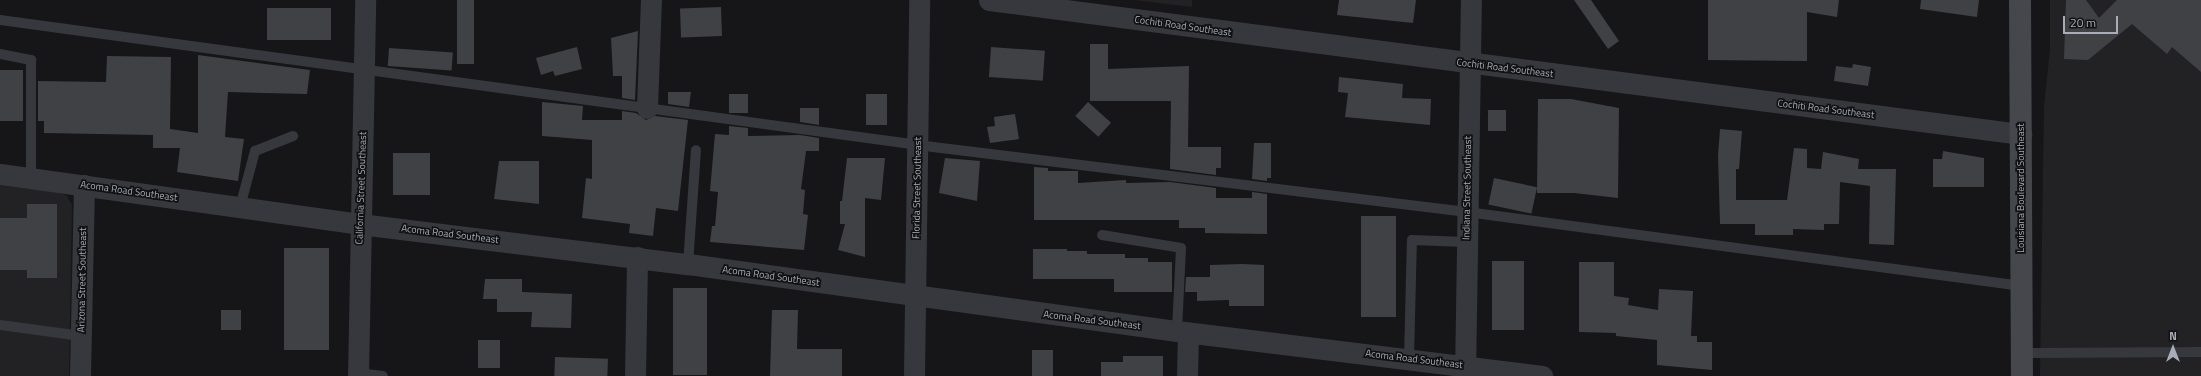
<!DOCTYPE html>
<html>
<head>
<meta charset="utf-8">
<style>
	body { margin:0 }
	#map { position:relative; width:2201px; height:376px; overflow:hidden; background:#161618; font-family:"Titillium Web",sans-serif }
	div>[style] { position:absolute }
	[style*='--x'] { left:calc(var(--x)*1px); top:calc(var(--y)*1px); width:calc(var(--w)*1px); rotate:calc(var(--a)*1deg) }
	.built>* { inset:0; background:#222225 }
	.building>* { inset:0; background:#404145; transform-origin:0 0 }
	.service>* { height:10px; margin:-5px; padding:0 5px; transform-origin:5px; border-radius:5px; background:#37383d }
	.minor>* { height:21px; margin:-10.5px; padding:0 10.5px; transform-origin:10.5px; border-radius:10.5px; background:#37383d }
	.secondary>* { height:22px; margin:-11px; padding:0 11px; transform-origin:11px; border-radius:11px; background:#45474d }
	span { translate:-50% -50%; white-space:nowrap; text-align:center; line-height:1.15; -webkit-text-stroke:3.5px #111113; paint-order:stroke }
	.street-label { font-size:10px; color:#a8adb8 }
	.north { position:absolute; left:2153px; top:328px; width:40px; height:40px; -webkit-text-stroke:3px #111113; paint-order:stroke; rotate:0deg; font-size:11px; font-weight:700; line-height:16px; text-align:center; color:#a8adb8 }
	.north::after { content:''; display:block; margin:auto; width:14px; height:18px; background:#a8adb8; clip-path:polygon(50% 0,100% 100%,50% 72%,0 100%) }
	.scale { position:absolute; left:2063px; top:16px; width:55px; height:18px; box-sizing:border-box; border:2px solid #a8adb8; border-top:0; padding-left:5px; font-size:12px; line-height:14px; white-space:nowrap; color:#a8adb8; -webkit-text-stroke:3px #111113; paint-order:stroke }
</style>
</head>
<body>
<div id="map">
	<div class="built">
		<i style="clip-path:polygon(1134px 0,1192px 0,1192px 7px)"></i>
		<i style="clip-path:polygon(2050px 0,2201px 0,2201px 376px,2040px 376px,2044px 106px,2050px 49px)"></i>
		<i style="clip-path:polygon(0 185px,61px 193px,67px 196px,72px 205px,69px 376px,0 376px)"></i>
	</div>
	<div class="building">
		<i style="left:457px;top:0;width:17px;height:64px"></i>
		<i style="clip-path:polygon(1339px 0,1416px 0,1413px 23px,1337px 15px)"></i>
		<i style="clip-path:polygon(1574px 0,1591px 0,1619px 41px,1608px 49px)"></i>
		<i style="clip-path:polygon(1708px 0,1839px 0,1837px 17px,1807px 12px,1807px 61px,1708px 60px)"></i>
		<i style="clip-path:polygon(1921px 0,1979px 0,1977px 17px,1920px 9px)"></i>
		<i style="clip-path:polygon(2066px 0,2086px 0,2099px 18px,2117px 0,2201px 0,2201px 72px,2172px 47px,2167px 54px,2132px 24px,2088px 60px,2064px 59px)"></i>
		<i style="left:721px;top:7px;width:29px;height:41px;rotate:88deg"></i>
		<i style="left:267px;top:8px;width:64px;height:32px"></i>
		<i style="clip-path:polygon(638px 31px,635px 100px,622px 98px,622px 76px,613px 76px,611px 38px)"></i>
		<i style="clip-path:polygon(1090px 44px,1108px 44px,1108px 69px,1189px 66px,1188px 147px,1221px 147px,1221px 168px,1216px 168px,1216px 175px,1170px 169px,1171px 101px,1090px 101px)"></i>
		<i style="clip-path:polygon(577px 47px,582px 69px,555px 76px,553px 71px,541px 75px,536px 58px)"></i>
		<i style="left:991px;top:47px;width:54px;height:30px;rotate:4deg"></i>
		<i style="left:389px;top:48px;width:64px;height:18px;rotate:4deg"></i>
		<i style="clip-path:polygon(198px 55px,310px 70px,307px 94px,228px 92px,225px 137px,244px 139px,238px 181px,177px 172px,180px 148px,153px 148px,153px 135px,44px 133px,44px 121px,38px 121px,38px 81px,106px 82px,107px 56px,171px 57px,170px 129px,198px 133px)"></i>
		<i style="clip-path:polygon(1853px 64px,1871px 67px,1868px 86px,1834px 81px,1836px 66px,1852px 68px)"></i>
		<i style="left:0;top:70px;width:23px;height:51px"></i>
		<i style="clip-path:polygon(1339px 77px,1403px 84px,1402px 98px,1431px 99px,1430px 125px,1345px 117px,1348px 93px,1338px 92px)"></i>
		<i style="clip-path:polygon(668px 92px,691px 92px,689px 107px,668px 104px)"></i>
		<i style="left:729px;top:94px;width:19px;height:19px"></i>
		<i style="left:866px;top:94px;width:21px;height:31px"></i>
		<i style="clip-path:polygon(1538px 99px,1571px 99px,1619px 108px,1618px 198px,1574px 193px,1537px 193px)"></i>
		<i style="clip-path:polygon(542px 102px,583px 106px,582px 120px,622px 120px,622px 111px,636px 113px,646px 120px,655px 116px,688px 120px,678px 211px,656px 208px,653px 236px,629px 233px,630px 224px,582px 218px,586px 178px,592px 179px,592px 140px,542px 136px)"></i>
		<i style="left:1088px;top:102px;width:31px;height:19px;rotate:42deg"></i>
		<i style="clip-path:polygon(800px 108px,819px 108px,819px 125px,800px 122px)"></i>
		<i style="left:1488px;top:110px;width:18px;height:21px"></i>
		<i style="clip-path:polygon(1015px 114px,1019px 139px,990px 143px,987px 127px,995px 126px,994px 117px)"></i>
		<i style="clip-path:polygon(729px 126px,748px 128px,748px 136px,800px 135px,819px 138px,819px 151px,806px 151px,801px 189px,805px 190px,803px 214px,808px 215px,804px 250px,710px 242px,712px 226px,715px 226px,718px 192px,710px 191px,715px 134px,729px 135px)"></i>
		<i style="clip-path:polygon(1720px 129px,1742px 131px,1739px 169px,1736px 169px,1736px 200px,1787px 200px,1794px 148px,1807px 149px,1807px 168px,1821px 169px,1823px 152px,1859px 159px,1858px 169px,1896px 169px,1894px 245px,1869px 244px,1870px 186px,1840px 182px,1839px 224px,1824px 224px,1824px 230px,1793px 229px,1793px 235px,1755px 235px,1755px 224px,1720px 224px,1718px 155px)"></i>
		<i style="clip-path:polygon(1254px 143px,1271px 143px,1271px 178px,1267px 178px,1267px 181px,1252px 179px)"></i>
		<i style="clip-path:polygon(1943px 151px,1984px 158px,1984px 187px,1933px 187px,1933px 159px,1942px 159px)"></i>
		<i style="left:393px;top:153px;width:37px;height:42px"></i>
		<i style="clip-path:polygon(847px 158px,885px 158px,881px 200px,865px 198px,865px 257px,838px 250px,845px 224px,840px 224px,840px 201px,842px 201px)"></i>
		<i style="clip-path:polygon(945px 158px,980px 161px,977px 201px,939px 193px)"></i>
		<i style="clip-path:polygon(499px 161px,539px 161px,539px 204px,494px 199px)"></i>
		<i style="clip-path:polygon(1034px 167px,1048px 168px,1048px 171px,1078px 171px,1078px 183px,1126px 180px,1126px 183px,1170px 182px,1216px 188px,1216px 198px,1252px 198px,1252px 192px,1267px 194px,1267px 234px,1205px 233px,1205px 228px,1179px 228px,1179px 220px,1034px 220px)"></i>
		<i style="left:1494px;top:178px;width:44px;height:27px;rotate:12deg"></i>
		<i style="clip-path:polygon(27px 204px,57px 204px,57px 278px,27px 278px,27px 270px,0 270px,0 218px,27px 218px)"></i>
		<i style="left:1361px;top:216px;width:35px;height:101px"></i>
		<i style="left:284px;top:248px;width:45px;height:102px"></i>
		<i style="clip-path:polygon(1033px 249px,1067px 249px,1067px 251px,1087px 251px,1087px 254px,1125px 254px,1125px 258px,1148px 258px,1148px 262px,1172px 262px,1172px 292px,1114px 292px,1114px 279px,1033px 279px)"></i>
		<i style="left:1492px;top:261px;width:32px;height:69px"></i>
		<i style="clip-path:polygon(1579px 262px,1614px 262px,1614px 296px,1629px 298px,1628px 305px,1658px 310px,1659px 289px,1693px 291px,1691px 336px,1697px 336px,1697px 342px,1712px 342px,1712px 370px,1657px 365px,1657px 340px,1616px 336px,1616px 333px,1579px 332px)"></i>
		<i style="clip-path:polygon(1242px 264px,1264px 265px,1264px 306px,1229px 306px,1229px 300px,1197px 301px,1197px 292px,1185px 292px,1186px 277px,1210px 277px,1210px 265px)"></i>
		<i style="clip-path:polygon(485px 279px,522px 279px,522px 292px,572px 294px,571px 328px,531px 327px,532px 312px,497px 312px,497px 299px,483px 299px)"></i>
		<i style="left:673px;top:288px;width:34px;height:87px"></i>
		<i style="left:221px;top:310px;width:20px;height:20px"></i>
		<i style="clip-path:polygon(772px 310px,798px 310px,797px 349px,842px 349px,842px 376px,770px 376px)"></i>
		<i style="left:478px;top:340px;width:22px;height:28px"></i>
		<i style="left:1032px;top:350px;width:21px;height:26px"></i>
		<i style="clip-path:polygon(1123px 356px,1163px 356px,1163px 376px,1101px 376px,1101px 362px,1123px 362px)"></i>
		<i style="left:555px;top:357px;width:53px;height:19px;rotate:2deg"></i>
	</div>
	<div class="service">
		<i style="--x:0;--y:20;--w:942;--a:7.75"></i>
		<i style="--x:933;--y:147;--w:538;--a:6.94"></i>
		<i style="--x:1467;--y:212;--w:560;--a:7.59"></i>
		<i style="--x:0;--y:54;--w:32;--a:11"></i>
		<i style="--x:31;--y:60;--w:118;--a:90"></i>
		<i style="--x:240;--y:207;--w:58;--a:-75"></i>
		<i style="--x:255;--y:151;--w:41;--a:-21.5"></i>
		<i style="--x:1102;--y:235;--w:80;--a:9.3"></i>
		<i style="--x:1181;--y:248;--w:83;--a:92.8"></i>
		<i style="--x:688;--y:264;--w:114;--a:-86"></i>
		<i style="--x:0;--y:325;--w:82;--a:7.7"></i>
		<i style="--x:2023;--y:353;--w:178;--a:-0.3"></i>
		<i style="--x:1409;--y:359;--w:119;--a:-88.6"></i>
		<i style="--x:1412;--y:240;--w:54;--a:2.1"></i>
		<i style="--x:358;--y:373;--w:25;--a:7"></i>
	</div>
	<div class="minor">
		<i style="--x:989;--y:0;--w:1041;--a:7.4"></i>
		<i style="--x:647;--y:108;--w:108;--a:-87.9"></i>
		<i style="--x:0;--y:174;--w:363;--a:7.9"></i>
		<i style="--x:360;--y:224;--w:330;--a:7"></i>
		<i style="--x:688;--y:264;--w:494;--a:7.8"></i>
		<i style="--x:1177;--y:331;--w:368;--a:7"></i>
		<i style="--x:80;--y:376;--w:191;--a:-88.8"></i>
		<i style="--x:358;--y:376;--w:376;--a:-88.9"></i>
		<i style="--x:635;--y:376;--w:119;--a:-89"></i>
		<i style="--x:914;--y:376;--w:376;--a:-89.2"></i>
		<i style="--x:1187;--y:376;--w:43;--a:-88.7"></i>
		<i style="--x:1465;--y:376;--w:376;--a:-89.1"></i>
	</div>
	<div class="secondary">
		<i style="--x:2020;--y:0;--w:376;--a:89.7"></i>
	</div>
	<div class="street-label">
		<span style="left:1183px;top:26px;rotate:8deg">Cochiti Road Southeast</span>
		<span style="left:1505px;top:68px;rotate:7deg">Cochiti Road Southeast</span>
		<span style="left:1826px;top:109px;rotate:7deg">Cochiti Road Southeast</span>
		<span style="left:361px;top:188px;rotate:-88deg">California Street Southeast</span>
		<span style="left:917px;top:188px;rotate:-89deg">Florida Street Southeast</span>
		<span style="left:1467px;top:188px;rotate:-89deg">Indiana Street Southeast</span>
		<span style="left:2021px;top:188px;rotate:-90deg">Louisiana Boulevard Southeast</span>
		<span style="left:129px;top:191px;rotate:8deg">Acoma Road Southeast</span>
		<span style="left:450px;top:234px;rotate:7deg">Acoma Road Southeast</span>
		<span style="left:771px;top:276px;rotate:8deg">Acoma Road Southeast</span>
		<span style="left:82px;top:280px;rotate:-89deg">Arizona Street Southeast</span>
		<span style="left:1092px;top:320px;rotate:7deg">Acoma Road Southeast</span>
		<span style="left:1414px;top:359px;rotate:7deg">Acoma Road Southeast</span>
	</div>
	<div class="north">N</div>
	<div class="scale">20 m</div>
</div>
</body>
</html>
